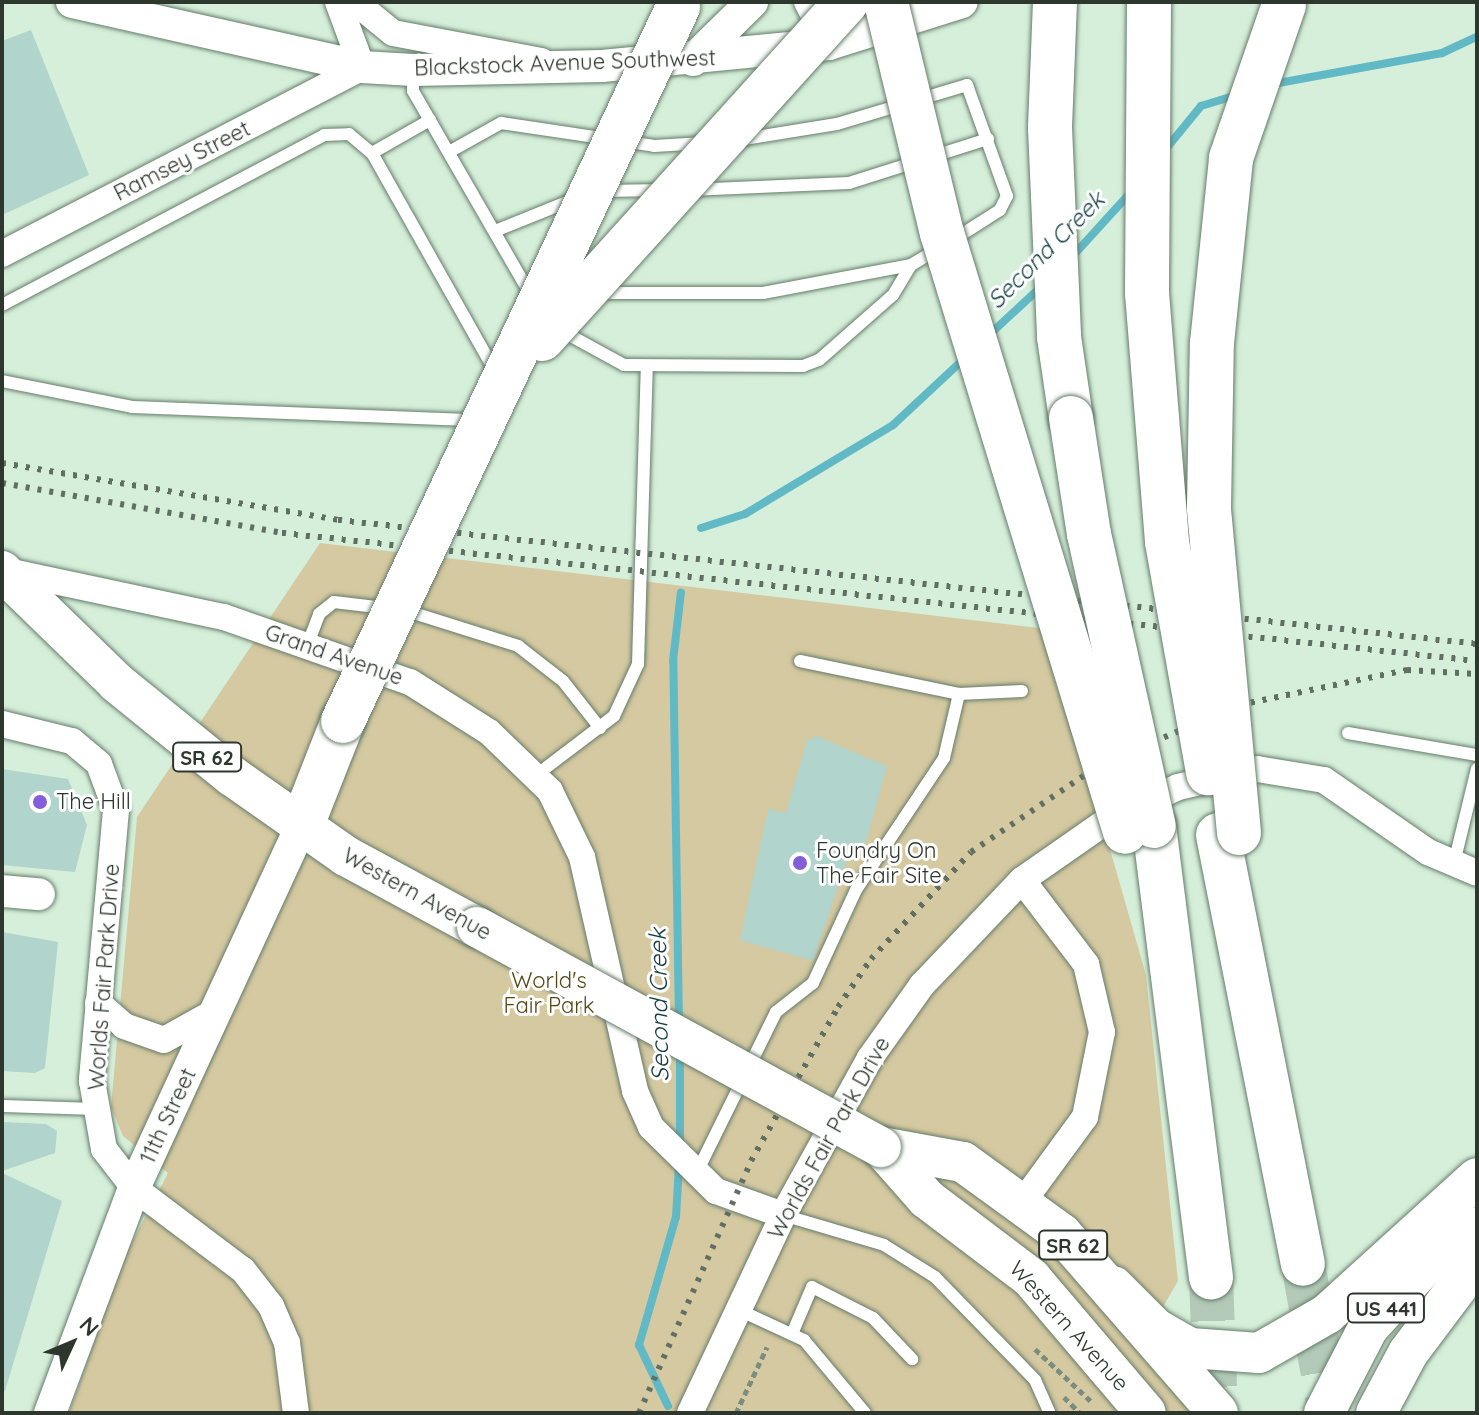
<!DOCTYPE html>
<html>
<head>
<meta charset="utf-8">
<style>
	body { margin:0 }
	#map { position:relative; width:1479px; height:1415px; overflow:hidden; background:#d5efda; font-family:Quicksand,sans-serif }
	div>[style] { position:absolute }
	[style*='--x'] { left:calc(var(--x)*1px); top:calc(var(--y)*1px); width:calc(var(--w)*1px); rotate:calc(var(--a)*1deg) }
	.green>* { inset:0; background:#d5c9a1 }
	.stream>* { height:8px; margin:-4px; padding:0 4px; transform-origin:4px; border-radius:4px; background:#61b9c6 }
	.building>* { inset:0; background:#b1d4cc }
	.motorway-tunnel>* { height:44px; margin-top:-22px; transform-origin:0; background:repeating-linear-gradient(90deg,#b3cab8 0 44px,transparent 0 66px) }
	.path>* { height:5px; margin-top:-2.5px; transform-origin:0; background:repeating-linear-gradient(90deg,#7b8d7e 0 6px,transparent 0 10px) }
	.roads { filter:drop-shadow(0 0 2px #657c69) drop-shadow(0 0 2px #657c69) }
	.service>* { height:12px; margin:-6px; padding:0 6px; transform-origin:6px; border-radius:6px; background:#fff }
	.minor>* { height:26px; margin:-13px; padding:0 13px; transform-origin:13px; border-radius:13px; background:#fff }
	.tertiary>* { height:32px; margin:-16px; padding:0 16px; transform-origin:16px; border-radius:16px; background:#fff }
	.primary>* { height:40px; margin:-20px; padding:0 20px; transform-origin:20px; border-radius:20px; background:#fff }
	.motorway>* { height:44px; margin:-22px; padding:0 22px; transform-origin:22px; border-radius:22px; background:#fff }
	.rail>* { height:6px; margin-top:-3px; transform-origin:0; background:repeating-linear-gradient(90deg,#606f62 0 4px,transparent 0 12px) }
	.bridges { filter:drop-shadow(0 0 2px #657c69) drop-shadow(0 0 2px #657c69) }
	.primary-bridge>* { height:40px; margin:-20px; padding:0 20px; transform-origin:20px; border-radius:20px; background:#fff }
	.motorway-bridge>* { height:44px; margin:-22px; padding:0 22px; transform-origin:22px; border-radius:22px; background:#fff }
	.dots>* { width:22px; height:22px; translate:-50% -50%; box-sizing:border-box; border:4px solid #fff; border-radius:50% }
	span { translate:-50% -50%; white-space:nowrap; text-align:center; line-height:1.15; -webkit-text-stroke:6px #fff; paint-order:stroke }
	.shield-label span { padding:2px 6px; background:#fff; border:2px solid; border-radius:6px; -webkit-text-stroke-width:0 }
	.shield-label { font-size:20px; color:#2d372e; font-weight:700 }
	.street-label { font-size:22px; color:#2d372e }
	.poi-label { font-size:22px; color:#2d372e }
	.left { translate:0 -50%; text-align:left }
	.park-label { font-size:22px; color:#564816 }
	.water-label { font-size:24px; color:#153f45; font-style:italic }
	.frame { position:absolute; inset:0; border:4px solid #2d372e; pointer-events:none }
	.north { position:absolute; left:32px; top:1303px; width:80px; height:80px; -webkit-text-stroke:6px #fff; paint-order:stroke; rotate:46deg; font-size:22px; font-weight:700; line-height:32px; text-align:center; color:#2d372e }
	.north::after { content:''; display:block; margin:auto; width:28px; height:36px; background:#2d372e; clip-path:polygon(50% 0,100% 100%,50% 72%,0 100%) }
</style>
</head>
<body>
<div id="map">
	<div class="green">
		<i style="clip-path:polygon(320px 543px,1047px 629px,1146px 975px,1178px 1281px,1164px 1305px,1194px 1413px,69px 1413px,125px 1256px,168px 1173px,123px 1136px,111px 1107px,137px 817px)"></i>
	</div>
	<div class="stream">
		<i style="--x:1273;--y:84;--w:172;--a:-10.4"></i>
		<i style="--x:1442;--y:53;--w:38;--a:-25"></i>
		<i style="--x:1165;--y:150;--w:57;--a:-50.7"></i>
		<i style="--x:1201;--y:106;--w:38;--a:-17"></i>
		<i style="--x:1070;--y:259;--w:91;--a:-47.7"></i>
		<i style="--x:989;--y:335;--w:74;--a:-42.8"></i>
		<i style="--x:701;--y:528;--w:46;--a:-17.7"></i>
		<i style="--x:745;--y:514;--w:173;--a:-31"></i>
		<i style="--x:893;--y:425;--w:101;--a:-43"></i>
		<i style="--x:679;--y:1023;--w:362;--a:-90.9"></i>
		<i style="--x:673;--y:661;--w:69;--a:-83.4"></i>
		<i style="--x:680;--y:1147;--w:94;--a:-90"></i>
		<i style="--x:668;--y:1406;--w:68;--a:-115.4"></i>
		<i style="--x:639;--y:1345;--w:133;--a:-73.9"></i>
		<i style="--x:676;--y:1217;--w:52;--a:-86.7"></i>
	</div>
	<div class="building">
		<i style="clip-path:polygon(31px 30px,89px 175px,2px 215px,2px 41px)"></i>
		<i style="clip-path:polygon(816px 736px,887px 766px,865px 846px,853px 842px,813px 961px,740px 940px,768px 809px,786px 813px,807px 741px)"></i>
		<i style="clip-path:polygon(2px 769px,68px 779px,87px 825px,75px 872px,2px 865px)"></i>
		<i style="clip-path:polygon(2px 932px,58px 942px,45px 1068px,35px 1073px,2px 1071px)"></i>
		<i style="clip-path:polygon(2px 1122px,46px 1124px,57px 1131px,55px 1153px,2px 1171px)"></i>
		<i style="clip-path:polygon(2px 1173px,62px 1201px,5px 1391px,2px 1390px)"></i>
	</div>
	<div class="motorway-tunnel">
		<i style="--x:1303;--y:1264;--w:151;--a:79.7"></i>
		<i style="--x:1211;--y:1277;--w:136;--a:87.9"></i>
	</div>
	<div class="path">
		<i style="--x:1035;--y:1349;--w:79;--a:43"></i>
		<i style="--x:1064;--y:1397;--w:23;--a:45"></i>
		<i style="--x:736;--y:1413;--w:73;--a:-64.8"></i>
	</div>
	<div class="roads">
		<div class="service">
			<i style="--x:413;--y:73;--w:18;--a:90"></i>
			<i style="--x:413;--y:91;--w:236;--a:60"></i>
			<i style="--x:738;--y:140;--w:100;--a:-9.2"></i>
			<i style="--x:837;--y:124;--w:136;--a:-16.7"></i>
			<i style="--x:967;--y:85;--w:118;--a:70.2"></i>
			<i style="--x:1007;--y:196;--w:16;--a:117"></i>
			<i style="--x:1000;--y:210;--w:56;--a:147.4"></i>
			<i style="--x:449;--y:152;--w:60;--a:-29.1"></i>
			<i style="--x:501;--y:123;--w:155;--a:8.5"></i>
			<i style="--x:654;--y:146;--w:50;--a:-3.4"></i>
			<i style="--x:372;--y:153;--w:67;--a:-29.6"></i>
			<i style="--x:690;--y:190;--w:159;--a:-2.5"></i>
			<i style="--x:849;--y:183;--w:146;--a:-17.6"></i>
			<i style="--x:602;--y:191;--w:62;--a:-0.9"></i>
			<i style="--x:495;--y:231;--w:88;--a:-21.9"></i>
			<i style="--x:599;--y:293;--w:164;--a:0"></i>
			<i style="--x:763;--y:293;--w:151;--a:-10.7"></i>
			<i style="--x:2;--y:305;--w:364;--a:-27.8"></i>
			<i style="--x:324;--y:135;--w:25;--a:-2"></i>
			<i style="--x:349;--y:134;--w:30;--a:40"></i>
			<i style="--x:372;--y:153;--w:247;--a:60.6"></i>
			<i style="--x:560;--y:330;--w:73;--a:28.7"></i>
			<i style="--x:624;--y:365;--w:179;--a:0.3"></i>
			<i style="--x:803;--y:366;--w:17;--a:-21"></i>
			<i style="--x:819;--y:360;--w:98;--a:-41.3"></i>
			<i style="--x:893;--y:295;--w:35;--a:-59"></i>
			<i style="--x:911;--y:265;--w:31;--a:-31"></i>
			<i style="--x:2;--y:381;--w:133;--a:11.3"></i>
			<i style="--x:132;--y:407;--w:337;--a:2.2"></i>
			<i style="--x:404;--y:610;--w:120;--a:17.5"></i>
			<i style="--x:518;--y:646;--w:57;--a:37.9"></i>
			<i style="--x:563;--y:681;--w:60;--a:51.8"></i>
			<i style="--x:307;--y:646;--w:34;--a:-69"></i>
			<i style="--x:319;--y:614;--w:19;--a:-39"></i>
			<i style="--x:334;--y:602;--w:51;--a:6.7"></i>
			<i style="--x:800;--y:661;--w:162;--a:11.7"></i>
			<i style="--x:959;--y:694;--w:63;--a:-2.7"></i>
			<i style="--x:1348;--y:733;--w:131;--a:9.7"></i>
			<i style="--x:535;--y:776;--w:99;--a:-37.2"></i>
			<i style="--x:614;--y:716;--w:57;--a:-65.2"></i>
			<i style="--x:638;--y:664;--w:296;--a:-88.3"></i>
			<i style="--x:1454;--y:863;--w:97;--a:-76.3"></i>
			<i style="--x:2;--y:1106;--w:95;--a:1.8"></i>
			<i style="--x:696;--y:1174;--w:181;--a:-63.7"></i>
			<i style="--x:776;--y:1012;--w:47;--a:-38.1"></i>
			<i style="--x:813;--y:983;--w:102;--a:-65.2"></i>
			<i style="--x:856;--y:890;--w:159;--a:-56.3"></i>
			<i style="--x:944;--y:758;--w:66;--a:-76.8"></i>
			<i style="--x:783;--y:1215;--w:105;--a:16.5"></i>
			<i style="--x:884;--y:1245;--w:60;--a:32.1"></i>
			<i style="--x:935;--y:1277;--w:144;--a:45.8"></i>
			<i style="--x:1035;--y:1380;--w:36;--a:66"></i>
			<i style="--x:739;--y:1310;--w:72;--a:24.8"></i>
			<i style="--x:804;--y:1340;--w:95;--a:50.1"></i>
			<i style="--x:792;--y:1334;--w:51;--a:-66.9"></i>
			<i style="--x:812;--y:1287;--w:68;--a:26.9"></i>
			<i style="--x:873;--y:1318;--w:57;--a:46.4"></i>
		</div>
		<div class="minor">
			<i style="--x:355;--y:2;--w:49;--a:39.2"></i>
			<i style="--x:393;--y:33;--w:151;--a:10.7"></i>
			<i style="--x:807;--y:2;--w:44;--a:62.9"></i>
			<i style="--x:2;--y:254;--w:406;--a:-27.4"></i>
			<i style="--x:362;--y:67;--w:69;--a:-110.3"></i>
			<i style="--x:2;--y:570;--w:227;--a:12"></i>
			<i style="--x:224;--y:617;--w:197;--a:19.3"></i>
			<i style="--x:410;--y:682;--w:93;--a:32.3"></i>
			<i style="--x:489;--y:732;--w:85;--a:44"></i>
			<i style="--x:550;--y:791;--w:73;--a:64.1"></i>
			<i style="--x:582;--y:857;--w:240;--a:77.2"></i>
			<i style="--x:635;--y:1091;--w:39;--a:66"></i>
			<i style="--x:651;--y:1127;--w:91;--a:44.6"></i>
			<i style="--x:716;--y:1191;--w:71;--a:19.7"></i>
			<i style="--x:2;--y:724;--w:72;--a:13.7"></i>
			<i style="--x:72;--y:741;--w:35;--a:40"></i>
			<i style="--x:99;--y:764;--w:49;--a:69.7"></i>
			<i style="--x:116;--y:810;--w:272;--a:95.1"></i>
			<i style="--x:92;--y:1081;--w:69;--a:80"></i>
			<i style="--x:104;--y:1149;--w:49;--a:52.4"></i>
			<i style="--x:134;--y:1188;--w:136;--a:37"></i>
			<i style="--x:243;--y:1270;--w:46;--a:52.1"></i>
			<i style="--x:271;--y:1306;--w:40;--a:66.6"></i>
			<i style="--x:287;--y:1343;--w:71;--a:82.7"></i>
			<i style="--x:1022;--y:880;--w:106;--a:52.7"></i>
			<i style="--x:1086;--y:964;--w:70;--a:76.8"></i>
			<i style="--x:1102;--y:1032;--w:87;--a:101.3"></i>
			<i style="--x:1085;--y:1117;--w:107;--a:126.2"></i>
			<i style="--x:98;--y:1003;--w:35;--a:41"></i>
			<i style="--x:124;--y:1026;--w:42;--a:19.3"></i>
			<i style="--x:164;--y:1040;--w:62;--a:-29.1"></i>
			<i style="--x:690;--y:1413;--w:219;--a:-64.8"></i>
			<i style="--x:783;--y:1215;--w:179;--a:-61"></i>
			<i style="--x:870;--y:1058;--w:90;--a:-54.5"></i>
			<i style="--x:922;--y:985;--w:145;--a:-46.4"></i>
			<i style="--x:1022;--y:880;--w:101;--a:-34.9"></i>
			<i style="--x:1105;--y:822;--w:81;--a:-25.6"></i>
			<i style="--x:1178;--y:787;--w:81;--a:-12.8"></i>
			<i style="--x:1257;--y:769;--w:68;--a:9.3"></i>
			<i style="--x:1324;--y:780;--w:126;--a:34.7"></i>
			<i style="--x:1428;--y:852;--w:53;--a:23.2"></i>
		</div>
		<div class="tertiary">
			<i style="--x:72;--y:2;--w:297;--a:12.6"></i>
			<i style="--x:362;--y:67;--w:51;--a:3.4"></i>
			<i style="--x:413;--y:70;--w:189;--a:-1.2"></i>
			<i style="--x:602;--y:66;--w:228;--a:-5.5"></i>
			<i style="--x:829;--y:44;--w:139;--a:-17.5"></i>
			<i style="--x:693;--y:60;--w:83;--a:-44.5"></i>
			<i style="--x:2;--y:891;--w:37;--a:5"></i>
			<i style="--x:50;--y:1413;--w:240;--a:-69.5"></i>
			<i style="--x:134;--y:1188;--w:400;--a:-65.2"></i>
		</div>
		<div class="primary">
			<i style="--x:2;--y:571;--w:161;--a:44.2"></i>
			<i style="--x:117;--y:683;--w:148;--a:39"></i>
			<i style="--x:232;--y:776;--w:139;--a:35.1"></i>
			<i style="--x:346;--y:856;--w:149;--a:28.5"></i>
			<i style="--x:881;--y:1147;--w:83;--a:10.4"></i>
			<i style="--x:963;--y:1162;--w:122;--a:36"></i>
			<i style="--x:1062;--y:1234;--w:237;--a:48.9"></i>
			<i style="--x:881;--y:1147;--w:69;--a:48.5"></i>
			<i style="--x:927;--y:1199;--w:131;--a:37.2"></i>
			<i style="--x:1031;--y:1278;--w:177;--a:49.6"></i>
			<i style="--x:1113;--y:1286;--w:59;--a:45"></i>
			<i style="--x:1155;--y:1328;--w:40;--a:29.7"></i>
			<i style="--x:1190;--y:1348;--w:69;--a:4.1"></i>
			<i style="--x:1259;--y:1353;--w:78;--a:-29.8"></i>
			<i style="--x:1327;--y:1314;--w:202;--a:-42.2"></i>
			<i style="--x:1324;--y:1413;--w:96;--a:-62.6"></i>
			<i style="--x:1368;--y:1328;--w:105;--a:-47.7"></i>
			<i style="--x:1439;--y:1250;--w:44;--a:-31.2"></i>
			<i style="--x:1376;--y:1413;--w:68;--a:-61.9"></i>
			<i style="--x:1408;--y:1353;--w:115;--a:-53.1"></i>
		</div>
		<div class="motorway">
			<i style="--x:1055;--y:2;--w:126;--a:92.3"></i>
			<i style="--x:1050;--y:128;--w:209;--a:87.5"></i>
			<i style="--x:1059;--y:337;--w:82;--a:81.6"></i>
			<i style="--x:302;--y:825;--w:112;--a:-68.5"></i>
			<i style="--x:1154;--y:826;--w:455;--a:82.8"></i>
			<i style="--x:1218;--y:835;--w:437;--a:78.8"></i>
		</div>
	</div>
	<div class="rail">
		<i style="--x:2;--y:463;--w:341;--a:9.6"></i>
		<i style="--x:338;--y:520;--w:1146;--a:6.21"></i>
		<i style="--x:2;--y:483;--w:284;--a:10.1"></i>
		<i style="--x:282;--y:533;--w:1202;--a:6.11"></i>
		<i style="--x:639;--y:1413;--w:276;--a:-66"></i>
		<i style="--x:751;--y:1161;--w:177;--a:-60.5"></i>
		<i style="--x:838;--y:1007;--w:58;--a:-55.5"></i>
		<i style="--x:871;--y:959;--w:146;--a:-46.9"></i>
		<i style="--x:971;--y:852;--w:153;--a:-34.1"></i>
		<i style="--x:1098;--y:766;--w:154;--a:-23.4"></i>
		<i style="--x:1239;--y:705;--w:172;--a:-11.8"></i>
		<i style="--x:1407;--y:670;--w:70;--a:3.3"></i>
	</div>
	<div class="bridges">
		<div class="primary-bridge">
			<i style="--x:477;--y:927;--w:460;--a:28.6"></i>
		</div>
		<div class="motorway-bridge">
			<i style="--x:886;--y:2;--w:238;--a:76.4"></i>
			<i style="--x:942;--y:233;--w:626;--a:73.01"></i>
			<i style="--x:1149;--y:2;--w:291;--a:90.4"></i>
			<i style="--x:1147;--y:293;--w:250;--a:85.4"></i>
			<i style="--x:1167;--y:542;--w:235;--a:79.9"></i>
			<i style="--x:542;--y:339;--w:454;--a:-47.9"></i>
			<i style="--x:1071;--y:418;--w:117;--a:81.2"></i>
			<i style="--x:1089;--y:534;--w:299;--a:77.5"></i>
			<i style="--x:343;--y:721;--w:789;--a:-64.86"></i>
			<i style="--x:1239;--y:833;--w:327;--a:-95.3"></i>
			<i style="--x:1209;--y:507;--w:164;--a:-89"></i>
			<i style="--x:1212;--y:343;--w:186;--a:-84.1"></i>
			<i style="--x:1231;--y:158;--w:162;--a:-70.9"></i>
		</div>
	</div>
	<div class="dots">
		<i style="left:40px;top:802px;background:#825ed9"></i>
		<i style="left:800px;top:863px;background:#825ed9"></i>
	</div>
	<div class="shield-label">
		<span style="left:207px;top:757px">SR 62</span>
		<span style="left:1073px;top:1245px">SR 62</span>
		<span style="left:1386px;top:1308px">US 441</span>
	</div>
	<div class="street-label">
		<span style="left:565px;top:63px;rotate:-2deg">Blackstock Avenue Southwest</span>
		<span style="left:182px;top:161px;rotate:-27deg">Ramsey Street</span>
		<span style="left:334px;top:655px;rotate:19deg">Grand Avenue</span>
		<span style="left:417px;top:894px;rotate:29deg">Western Avenue</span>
		<span style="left:104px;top:977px;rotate:-86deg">Worlds Fair Park Drive</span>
		<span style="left:168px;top:1116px;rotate:-65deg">11th Street</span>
		<span style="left:829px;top:1138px;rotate:-61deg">Worlds Fair Park Drive</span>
		<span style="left:1069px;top:1326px;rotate:48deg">Western Avenue</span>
	</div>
	<div class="poi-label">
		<span class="left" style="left:56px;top:802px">The Hill</span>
		<span class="left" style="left:816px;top:863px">Foundry On<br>The Fair Site</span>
	</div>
	<div class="park-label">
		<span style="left:549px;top:993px">World's<br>Fair Park</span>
	</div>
	<div class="water-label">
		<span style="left:1046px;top:250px;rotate:-45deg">Second Creek</span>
		<span style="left:659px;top:1005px;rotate:-91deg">Second Creek</span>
	</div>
	<div class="frame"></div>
	<div class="north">N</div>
</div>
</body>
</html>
